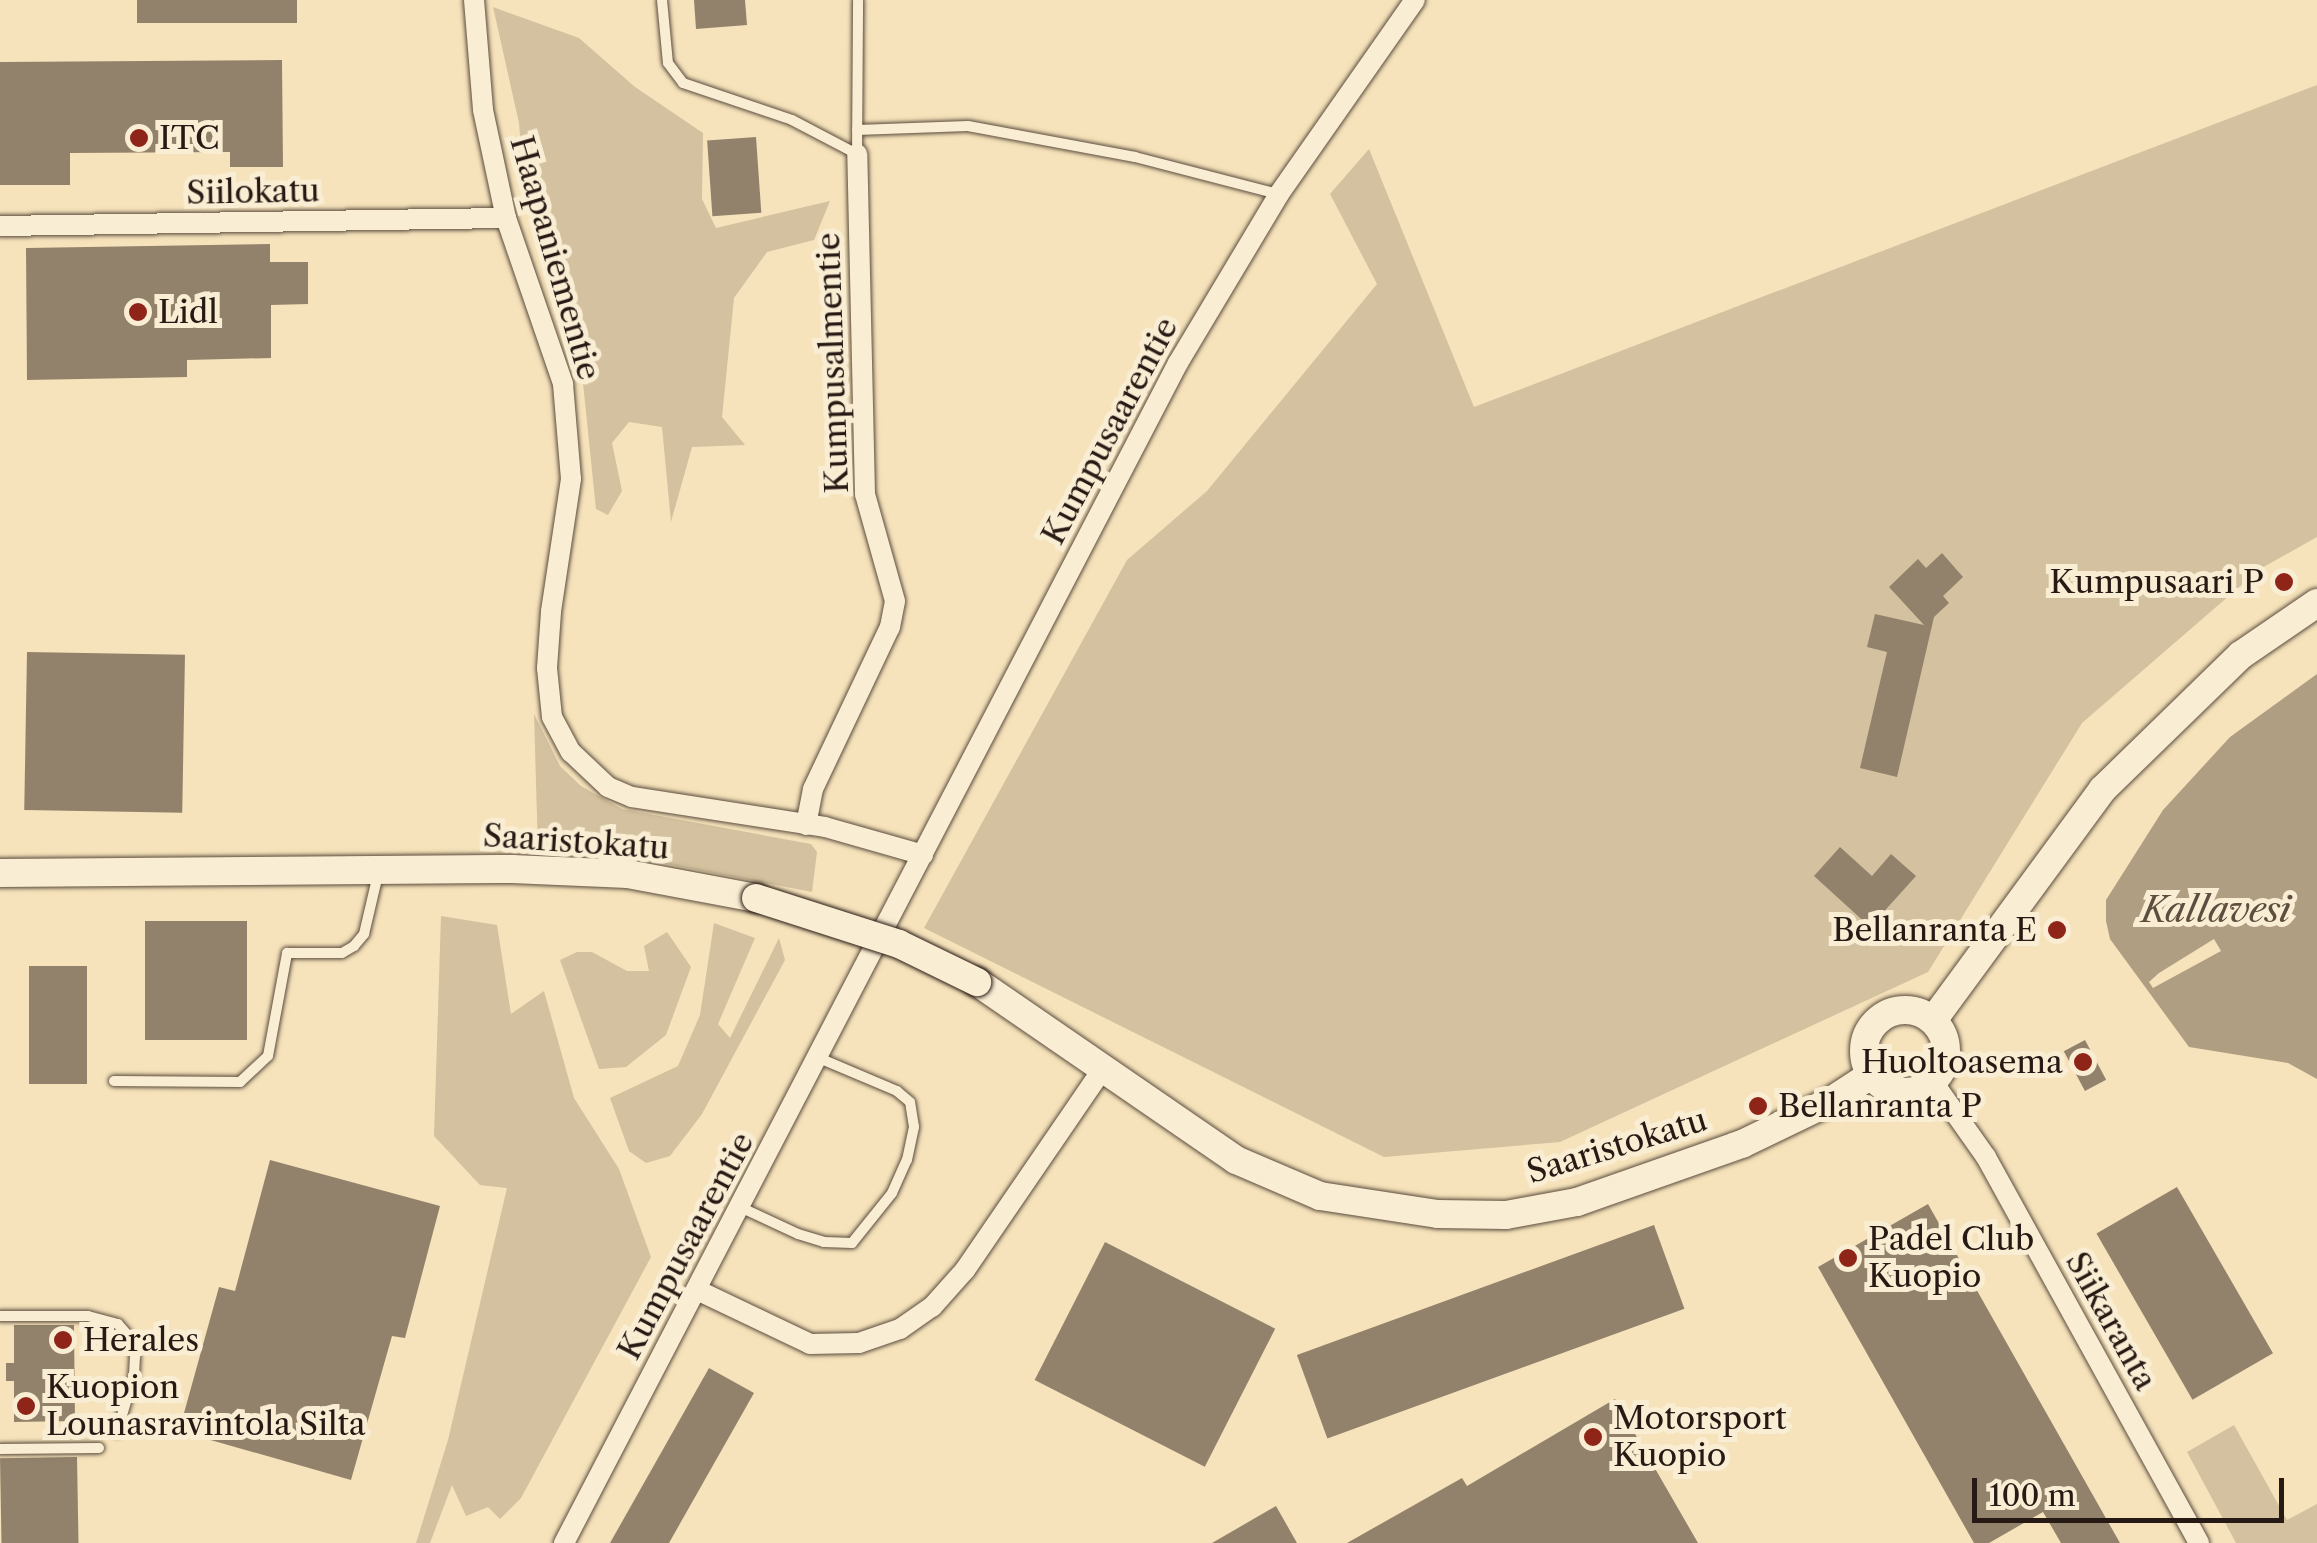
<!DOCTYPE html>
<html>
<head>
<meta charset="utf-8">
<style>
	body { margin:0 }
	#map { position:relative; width:2317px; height:1543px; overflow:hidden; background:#f6e3bb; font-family:"Libre Caslon Text",serif }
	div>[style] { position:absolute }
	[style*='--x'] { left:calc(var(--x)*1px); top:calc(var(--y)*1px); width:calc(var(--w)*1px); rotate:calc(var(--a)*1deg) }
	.green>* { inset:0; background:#d3c19f }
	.water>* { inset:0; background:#b09e82 }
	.pier>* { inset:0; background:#f6e3bb }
	.building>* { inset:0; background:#93826b; transform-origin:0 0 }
	.roads { filter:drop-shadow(0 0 2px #5b4c3e) drop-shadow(0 0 2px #5b4c3e) }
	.lane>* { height:10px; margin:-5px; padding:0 5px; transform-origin:5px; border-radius:5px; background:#f9edd3 }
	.street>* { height:20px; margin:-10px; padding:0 10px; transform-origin:10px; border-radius:10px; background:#f9edd3 }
	.secondary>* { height:28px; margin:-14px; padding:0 14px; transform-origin:14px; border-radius:14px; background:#f9edd3 }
	.secondary>.ring { margin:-14px; padding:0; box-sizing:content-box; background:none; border:28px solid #f9edd3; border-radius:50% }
	.bridges { filter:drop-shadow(0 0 2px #271914) drop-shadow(0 0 2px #271914) }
	.secondary-bridge>* { height:28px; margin:-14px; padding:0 14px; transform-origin:14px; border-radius:14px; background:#f9edd3 }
	.dots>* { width:28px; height:28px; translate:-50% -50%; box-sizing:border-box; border:5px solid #f9edd3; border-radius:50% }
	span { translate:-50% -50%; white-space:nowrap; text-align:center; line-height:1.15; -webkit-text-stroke:10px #f9edd3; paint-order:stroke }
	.poi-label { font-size:32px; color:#271914 }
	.left { translate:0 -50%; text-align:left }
	.right { translate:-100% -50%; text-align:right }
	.street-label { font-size:32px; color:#271914 }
	.water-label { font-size:35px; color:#5e4e40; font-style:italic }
	.scale { position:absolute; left:1972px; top:1478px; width:312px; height:45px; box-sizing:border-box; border:5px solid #271914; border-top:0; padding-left:12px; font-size:30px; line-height:35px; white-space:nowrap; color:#271914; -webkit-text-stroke:8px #f9edd3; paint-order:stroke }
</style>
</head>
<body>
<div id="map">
	<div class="green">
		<i style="clip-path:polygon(493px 7px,579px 38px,635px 87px,703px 133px,702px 199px,716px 228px,830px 201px,814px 240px,767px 252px,734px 298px,722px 417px,745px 445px,692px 447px,671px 522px,662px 427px,629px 422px,612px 443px,622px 491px,608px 515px,596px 509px,578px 335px,524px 185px,519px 123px)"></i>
		<i style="clip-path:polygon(2317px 85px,2317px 537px,2260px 569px,2082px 723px,1928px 972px,1560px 1142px,1384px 1157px,924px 928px,1127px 560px,1207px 491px,1377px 284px,1330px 194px,1369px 149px,1474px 407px)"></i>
		<i style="clip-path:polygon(534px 714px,560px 766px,581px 786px,622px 809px,811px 844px,817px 852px,812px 892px,667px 864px,538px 850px)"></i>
		<i style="clip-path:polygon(441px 916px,497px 925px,511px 1014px,544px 991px,574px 1098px,619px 1169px,651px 1257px,521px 1498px,500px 1519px,488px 1507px,466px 1516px,452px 1485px,430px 1543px,416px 1543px,448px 1440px,507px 1188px,480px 1185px,434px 1136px)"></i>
		<i style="clip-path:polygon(714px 923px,755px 938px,718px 1024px,730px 1038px,779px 938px,785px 960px,702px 1114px,670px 1156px,646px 1163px,629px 1151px,610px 1098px,678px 1066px,700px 1015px)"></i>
		<i style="clip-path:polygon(667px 932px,691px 967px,666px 1035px,626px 1067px,599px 1069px,560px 960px,577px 952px,592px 952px,627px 971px,649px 971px,644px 946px)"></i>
		<i style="clip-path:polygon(2234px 1425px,2287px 1520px,2317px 1504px,2317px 1543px,2236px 1543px,2187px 1452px)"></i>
	</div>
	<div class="water">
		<i style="clip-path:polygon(2317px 674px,2317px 1079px,2288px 1063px,2189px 1047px,2110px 939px,2106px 921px,2106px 900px,2163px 810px,2230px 737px)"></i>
	</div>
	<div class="pier">
		<i style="clip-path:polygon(2214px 939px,2221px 951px,2153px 988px,2149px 982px,2159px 973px)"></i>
	</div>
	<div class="building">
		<i style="left:137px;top:0;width:160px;height:23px"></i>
		<i style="clip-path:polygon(694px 0,745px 0,747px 25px,696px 29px)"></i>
		<i style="clip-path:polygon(282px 60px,283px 167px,230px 167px,230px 152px,70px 153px,70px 185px,0 185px,0 62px)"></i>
		<i style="left:756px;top:137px;width:76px;height:49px;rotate:86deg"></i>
		<i style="clip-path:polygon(270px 244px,270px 262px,308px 262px,308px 304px,271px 305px,271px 358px,187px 360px,187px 377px,27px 380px,26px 248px)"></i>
		<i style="clip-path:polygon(1942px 553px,1963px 577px,1943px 596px,1949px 603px,1934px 617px,1897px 777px,1860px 768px,1887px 652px,1867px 647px,1875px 614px,1924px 625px,1889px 587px,1918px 559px,1926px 568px)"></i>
		<i style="left:27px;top:652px;width:158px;height:158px;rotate:1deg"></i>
		<i style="clip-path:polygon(1840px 847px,1872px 876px,1891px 854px,1916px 876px,1870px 927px,1814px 876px)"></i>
		<i style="left:145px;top:921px;width:102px;height:119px"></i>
		<i style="left:29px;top:966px;width:58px;height:118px"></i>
		<i style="left:2085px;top:1040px;width:45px;height:24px;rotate:62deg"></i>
		<i style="clip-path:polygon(270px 1160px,440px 1206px,405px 1338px,392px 1336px,351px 1480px,179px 1431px,219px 1287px,235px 1291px)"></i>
		<i style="left:2177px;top:1187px;width:192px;height:93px;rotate:60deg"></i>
		<i style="clip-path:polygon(1928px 1204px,2120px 1543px,2061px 1543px,2043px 1512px,1989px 1543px,1974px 1543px,1818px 1267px)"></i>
		<i style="left:1654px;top:1225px;width:89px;height:380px;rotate:70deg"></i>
		<i style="left:1105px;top:1242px;width:191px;height:155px;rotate:27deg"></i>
		<i style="clip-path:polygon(14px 1325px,74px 1325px,75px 1421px,14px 1422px,14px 1381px,6px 1381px,6px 1363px,14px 1363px)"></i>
		<i style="clip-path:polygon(709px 1368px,754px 1393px,669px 1543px,610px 1543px)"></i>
		<i style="clip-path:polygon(1615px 1399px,1698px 1543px,1347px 1543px,1462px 1478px,1467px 1486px)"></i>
		<i style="left:77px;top:1457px;width:86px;height:77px;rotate:89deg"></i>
		<i style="clip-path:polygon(1276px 1506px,1297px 1543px,1212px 1543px)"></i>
	</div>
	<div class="roads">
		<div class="lane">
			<i style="--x:662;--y:0;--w:63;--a:84.6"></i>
			<i style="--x:668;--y:63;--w:25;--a:53"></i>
			<i style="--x:683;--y:83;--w:115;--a:18.7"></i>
			<i style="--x:792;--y:120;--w:73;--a:27.6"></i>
			<i style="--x:857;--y:154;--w:154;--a:-89.6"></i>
			<i style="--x:857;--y:130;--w:111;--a:-2.1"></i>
			<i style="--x:968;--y:126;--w:170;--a:10.5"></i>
			<i style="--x:1135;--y:157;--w:148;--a:14.5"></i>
			<i style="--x:114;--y:1081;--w:126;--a:0.5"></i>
			<i style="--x:240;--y:1082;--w:38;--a:-43"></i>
			<i style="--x:268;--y:1056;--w:105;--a:-79.5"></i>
			<i style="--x:287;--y:953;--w:55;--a:0"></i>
			<i style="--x:342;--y:953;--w:14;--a:-30"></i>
			<i style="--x:354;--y:946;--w:16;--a:-50"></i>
			<i style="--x:364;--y:934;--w:66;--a:-76.8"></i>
			<i style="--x:740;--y:1207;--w:64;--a:25"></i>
			<i style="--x:798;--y:1234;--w:27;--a:17"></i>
			<i style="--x:824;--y:1242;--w:28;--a:2"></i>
			<i style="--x:852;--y:1243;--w:64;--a:-51.3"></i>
			<i style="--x:892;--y:1193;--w:36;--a:-66"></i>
			<i style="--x:907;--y:1160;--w:34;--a:-78"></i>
			<i style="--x:914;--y:1127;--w:25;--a:-99"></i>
			<i style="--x:910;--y:1102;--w:17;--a:-140"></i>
			<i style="--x:897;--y:1091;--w:85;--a:-157.1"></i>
			<i style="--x:0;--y:1316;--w:88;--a:0"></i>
			<i style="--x:88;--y:1316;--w:31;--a:15"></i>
			<i style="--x:118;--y:1324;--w:18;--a:49"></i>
			<i style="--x:130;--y:1338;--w:19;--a:74"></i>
			<i style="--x:135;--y:1356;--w:19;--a:93"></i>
			<i style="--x:134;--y:1375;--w:59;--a:106.6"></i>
			<i style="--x:0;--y:1449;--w:99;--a:-0.6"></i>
		</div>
		<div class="street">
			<i style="--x:474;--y:0;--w:110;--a:85.3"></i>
			<i style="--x:483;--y:110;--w:110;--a:78"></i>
			<i style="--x:506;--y:218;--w:176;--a:71"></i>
			<i style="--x:563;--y:384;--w:95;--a:85.2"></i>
			<i style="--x:571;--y:479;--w:134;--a:98.6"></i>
			<i style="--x:551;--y:612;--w:56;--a:94.1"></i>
			<i style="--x:547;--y:668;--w:49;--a:84.2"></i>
			<i style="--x:552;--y:717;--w:40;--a:62"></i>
			<i style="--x:571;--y:752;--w:51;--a:43.4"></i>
			<i style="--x:608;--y:787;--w:26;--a:23"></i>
			<i style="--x:632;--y:797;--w:195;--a:8.8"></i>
			<i style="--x:825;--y:827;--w:102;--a:15.9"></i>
			<i style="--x:0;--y:226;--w:506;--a:-0.91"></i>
			<i style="--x:806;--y:825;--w:37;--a:-79"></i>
			<i style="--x:813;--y:789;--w:179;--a:-64.6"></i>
			<i style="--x:890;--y:627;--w:26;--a:-79"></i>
			<i style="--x:895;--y:601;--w:111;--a:-105.7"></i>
			<i style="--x:865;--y:494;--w:340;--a:-91.3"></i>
			<i style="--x:1933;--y:1082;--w:92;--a:54.8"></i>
			<i style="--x:1986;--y:1157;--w:441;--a:61.1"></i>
			<i style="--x:697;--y:1290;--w:125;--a:25.5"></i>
			<i style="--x:810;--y:1344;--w:49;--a:-1.2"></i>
			<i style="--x:859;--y:1343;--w:43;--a:-18.9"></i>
			<i style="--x:900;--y:1329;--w:39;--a:-35"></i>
			<i style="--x:932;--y:1307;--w:50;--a:-48.3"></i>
			<i style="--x:965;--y:1270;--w:246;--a:-55.6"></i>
			<i style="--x:564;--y:1543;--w:1330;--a:-62.51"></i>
			<i style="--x:1178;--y:363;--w:197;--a:-59.1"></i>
			<i style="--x:1279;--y:194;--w:237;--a:-55"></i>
		</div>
		<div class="secondary">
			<i style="--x:0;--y:873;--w:512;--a:-0.45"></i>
			<i style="--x:512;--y:869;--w:116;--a:2.5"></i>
			<i style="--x:628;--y:874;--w:130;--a:10.6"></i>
			<i style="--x:977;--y:982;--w:314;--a:34.5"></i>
			<i style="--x:1236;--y:1160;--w:91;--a:23.2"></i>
			<i style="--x:1320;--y:1196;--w:119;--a:8.7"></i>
			<i style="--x:1438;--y:1214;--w:68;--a:0.8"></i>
			<i style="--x:1506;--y:1215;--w:72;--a:-10.4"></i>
			<i style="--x:1577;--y:1202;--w:175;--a:-19.4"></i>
			<i style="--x:1742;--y:1144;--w:99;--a:-25.8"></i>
			<i style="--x:1831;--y:1101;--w:48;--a:-33"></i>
			<i class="ring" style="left:1864px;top:1010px;width:54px;height:54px"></i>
			<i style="--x:1934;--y:1019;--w:285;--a:-53.7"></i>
			<i style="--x:2103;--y:789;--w:192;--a:-44.2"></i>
			<i style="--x:2241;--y:655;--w:92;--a:-34.4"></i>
		</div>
	</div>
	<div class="bridges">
		<div class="secondary-bridge">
			<i style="--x:756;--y:898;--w:150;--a:17.8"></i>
			<i style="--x:899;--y:944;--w:87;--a:26"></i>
		</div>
	</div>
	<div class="dots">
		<i style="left:139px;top:138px;background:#8f2418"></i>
		<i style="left:138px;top:312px;background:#8f2418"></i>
		<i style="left:2284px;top:582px;background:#8f2418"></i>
		<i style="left:2057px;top:930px;background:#8f2418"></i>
		<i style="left:2083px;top:1062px;background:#8f2418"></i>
		<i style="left:1758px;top:1106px;background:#8f2418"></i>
		<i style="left:1848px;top:1258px;background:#8f2418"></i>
		<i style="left:63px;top:1340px;background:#8f2418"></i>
		<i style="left:26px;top:1406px;background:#8f2418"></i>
		<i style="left:1593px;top:1437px;background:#8f2418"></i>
	</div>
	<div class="poi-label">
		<span class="left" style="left:159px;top:138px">ITC</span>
		<span class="left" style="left:158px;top:312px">Lidl</span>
		<span class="right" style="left:2264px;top:582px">Kumpusaari P</span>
		<span class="right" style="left:2037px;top:930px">Bellanranta E</span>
		<span class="right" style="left:2063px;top:1062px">Huoltoasema</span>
		<span class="left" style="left:1778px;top:1106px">Bellanranta P</span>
		<span class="left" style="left:1868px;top:1258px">Padel Club<br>Kuopio</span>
		<span class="left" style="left:83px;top:1340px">Herales</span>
		<span class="left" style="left:46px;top:1406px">Kuopion<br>Lounasravintola Silta</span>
		<span class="left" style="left:1613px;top:1437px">Motorsport<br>Kuopio</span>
	</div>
	<div class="street-label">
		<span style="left:253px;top:192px;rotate:-1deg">Siilokatu</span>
		<span style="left:555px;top:258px;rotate:74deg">Haapaniementie</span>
		<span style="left:833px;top:363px;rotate:-92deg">Kumpusalmentie</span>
		<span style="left:1110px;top:431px;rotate:-62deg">Kumpusaarentie</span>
		<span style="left:576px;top:842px;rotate:4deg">Saaristokatu</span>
		<span style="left:1617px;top:1146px;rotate:-17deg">Saaristokatu</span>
		<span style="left:686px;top:1246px;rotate:-62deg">Kumpusaarentie</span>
		<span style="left:2111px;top:1321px;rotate:61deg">Siikaranta</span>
	</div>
	<div class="water-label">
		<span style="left:2216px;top:910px">Kallavesi</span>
	</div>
	<div class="scale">100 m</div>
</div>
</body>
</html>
